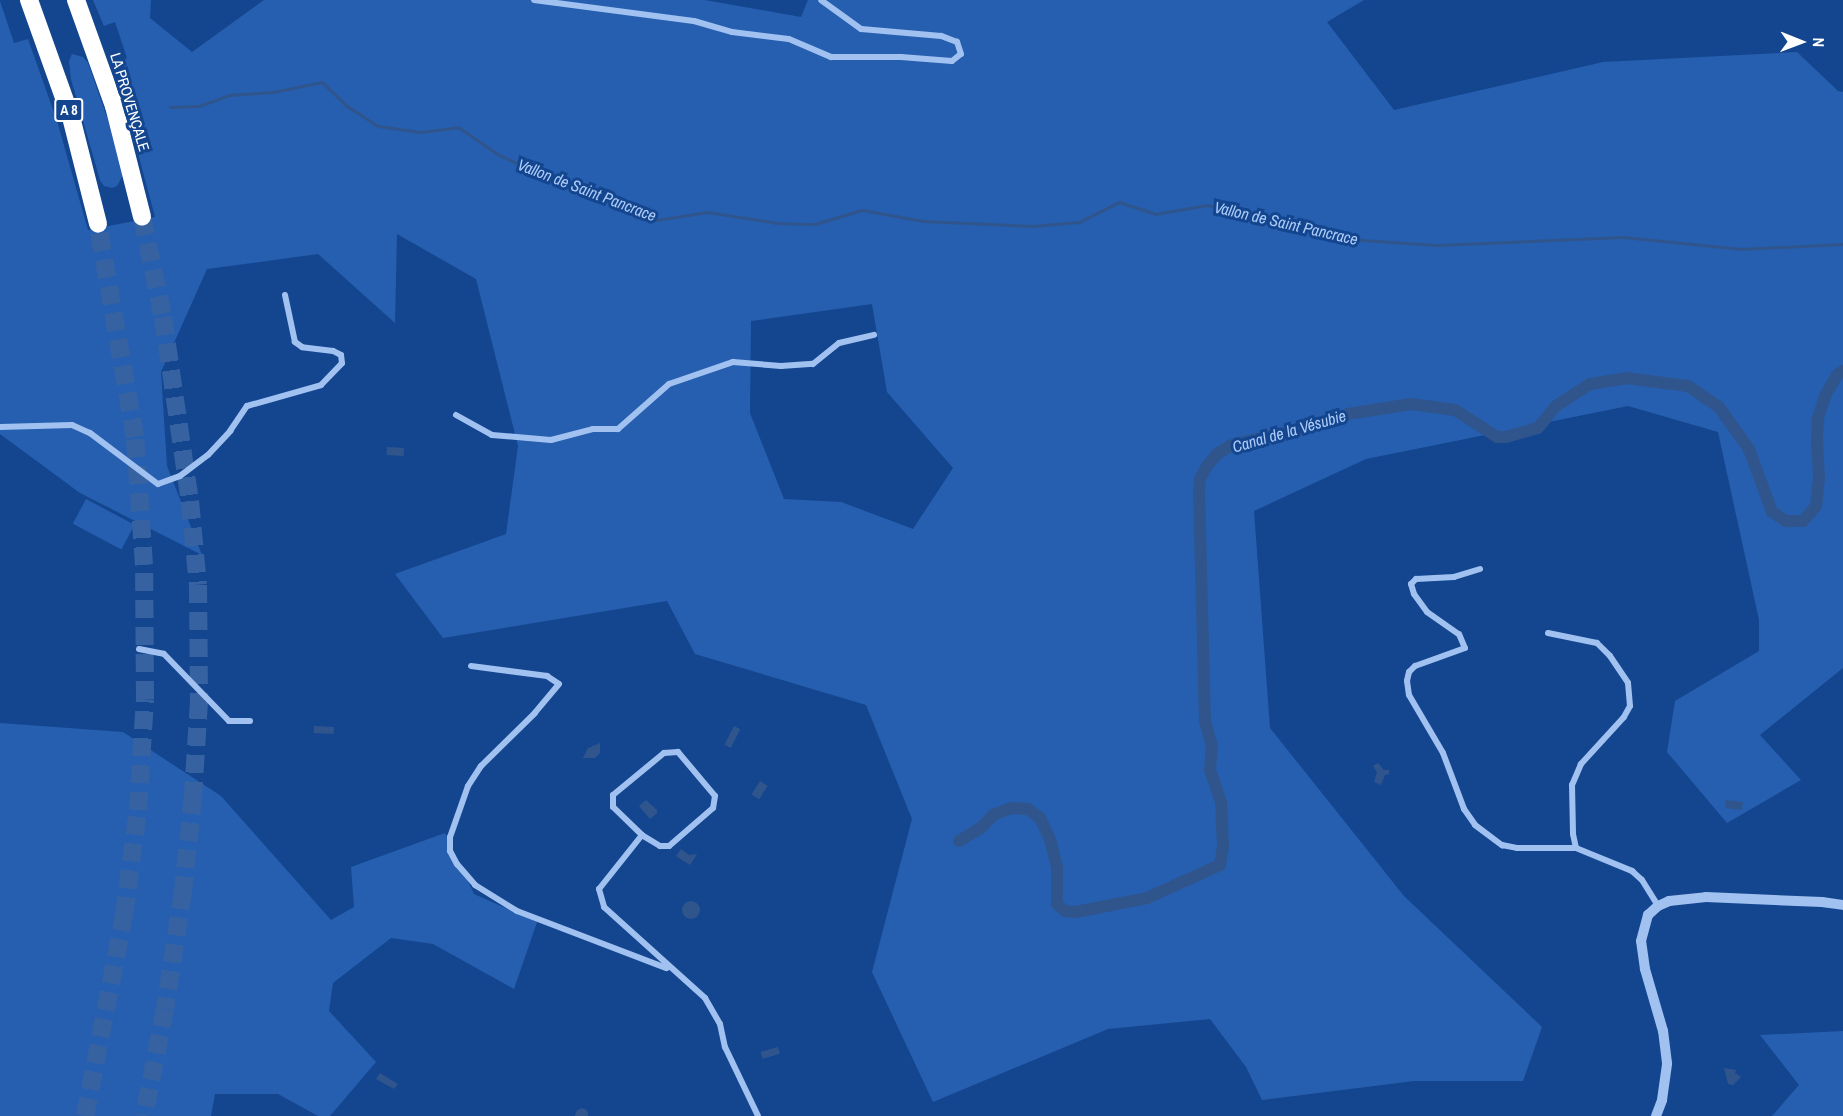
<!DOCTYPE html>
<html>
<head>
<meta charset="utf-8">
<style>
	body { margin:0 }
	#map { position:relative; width:1843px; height:1116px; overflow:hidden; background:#144690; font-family:"Archivo Narrow",sans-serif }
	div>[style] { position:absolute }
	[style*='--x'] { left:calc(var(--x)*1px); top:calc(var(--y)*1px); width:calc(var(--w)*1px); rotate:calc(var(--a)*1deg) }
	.green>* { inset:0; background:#265faf; transform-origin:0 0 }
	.water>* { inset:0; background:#30558c; transform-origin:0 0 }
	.round { border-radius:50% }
	.stream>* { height:3px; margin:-1.5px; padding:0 1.5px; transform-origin:1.5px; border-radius:1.5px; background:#30558c }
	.canal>* { height:12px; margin:-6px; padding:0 6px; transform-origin:6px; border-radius:6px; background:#30558c }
	.motorway-tunnel>* { height:18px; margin-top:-9px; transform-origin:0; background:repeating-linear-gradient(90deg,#3762a1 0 18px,transparent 0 27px) }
	.minor>* { height:6px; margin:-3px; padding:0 3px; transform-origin:3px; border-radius:3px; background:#a1c2f1 }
	.tertiary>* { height:10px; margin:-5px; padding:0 5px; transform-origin:5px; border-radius:5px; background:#a1c2f1 }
	.motorway>* { height:18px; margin:-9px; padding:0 9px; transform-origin:9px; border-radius:9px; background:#fff }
	span { translate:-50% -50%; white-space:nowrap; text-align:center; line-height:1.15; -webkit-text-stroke:6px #144690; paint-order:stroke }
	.shield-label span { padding:2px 4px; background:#144690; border:2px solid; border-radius:4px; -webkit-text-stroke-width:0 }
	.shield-label { font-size:14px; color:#fff; font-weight:700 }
	.street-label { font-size:15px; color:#fff }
	.water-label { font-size:16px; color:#adccf8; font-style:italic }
	.north { position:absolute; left:1771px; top:12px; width:60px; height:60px; -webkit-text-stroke:4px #144690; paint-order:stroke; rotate:91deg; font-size:16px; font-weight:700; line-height:24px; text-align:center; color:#fff }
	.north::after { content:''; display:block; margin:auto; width:21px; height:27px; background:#fff; clip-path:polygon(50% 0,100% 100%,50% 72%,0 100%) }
</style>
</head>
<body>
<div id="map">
	<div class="green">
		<i style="clip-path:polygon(evenodd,93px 0,151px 0,150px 18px,192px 52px,264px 0,705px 0,801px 17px,808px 0,1364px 0,1327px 22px,1394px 110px,1603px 62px,1797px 52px,1838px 91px,1843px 92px,1843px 668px,1760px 735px,1801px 780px,1727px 823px,1667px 752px,1675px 701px,1759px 651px,1759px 620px,1718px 432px,1628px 406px,1366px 459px,1254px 511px,1270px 728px,1404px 896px,1542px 1027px,1523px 1081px,1414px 1081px,1262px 1100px,1246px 1067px,1210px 1019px,1108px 1029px,933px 1102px,872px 972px,912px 819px,866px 705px,695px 654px,667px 601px,443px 638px,395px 574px,506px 534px,518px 446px,476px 279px,397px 234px,395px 323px,318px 254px,207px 269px,161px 372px,167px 466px,202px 555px,80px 493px,0 434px,0 1px,14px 43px,28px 39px,57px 121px,88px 230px,155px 217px,119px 82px,127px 79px,122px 60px,127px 58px,115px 22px,104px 26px,93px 0,872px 304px,887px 392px,953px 468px,913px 529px,841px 502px,784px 499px,750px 413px,751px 321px,872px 304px)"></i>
		<i style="clip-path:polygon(72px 54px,83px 57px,88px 63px,109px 123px,123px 175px,117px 186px,112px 188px,104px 186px,100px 180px,71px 79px,69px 61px)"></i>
		<i style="left:86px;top:499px;width:55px;height:28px;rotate:28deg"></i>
		<i style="clip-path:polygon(0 723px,123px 732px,221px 796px,331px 920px,354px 907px,351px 867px,445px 833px,474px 894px,537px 922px,514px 989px,433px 944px,391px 938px,333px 983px,329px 1011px,376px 1062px,330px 1116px,318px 1116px,278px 1094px,215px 1094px,211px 1116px,0 1116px)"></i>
		<i style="clip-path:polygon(1843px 1031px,1843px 1116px,1772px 1116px,1799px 1085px,1760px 1035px)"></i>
	</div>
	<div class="water">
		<i style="left:387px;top:447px;width:17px;height:8px;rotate:3deg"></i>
		<i style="left:314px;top:726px;width:20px;height:7px;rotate:3deg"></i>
		<i style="left:734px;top:726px;width:7px;height:21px;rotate:27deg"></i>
		<i style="clip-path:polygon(600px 743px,600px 753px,595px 758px,583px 758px,588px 748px)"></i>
		<i style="clip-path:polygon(1378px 763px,1384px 770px,1389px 770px,1389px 774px,1385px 775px,1381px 785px,1374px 782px,1377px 772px,1373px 766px)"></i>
		<i style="left:760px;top:781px;width:9px;height:16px;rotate:32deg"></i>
		<i style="clip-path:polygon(646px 800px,657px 810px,657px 813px,650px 819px,639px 806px)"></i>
		<i style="left:1726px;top:800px;width:17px;height:8px;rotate:7deg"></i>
		<i style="clip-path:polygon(681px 849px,689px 855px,697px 854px,690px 865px,676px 856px)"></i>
		<i class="round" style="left:682px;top:901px;width:18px;height:18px"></i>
		<i style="left:778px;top:1047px;width:7px;height:18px;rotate:74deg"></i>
		<i style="clip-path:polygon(1724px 1068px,1736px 1070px,1735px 1073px,1741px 1077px,1733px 1085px,1728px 1084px)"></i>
		<i style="clip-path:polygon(380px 1073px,398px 1084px,394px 1089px,376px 1079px)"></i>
	</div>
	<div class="stream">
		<i style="--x:170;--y:107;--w:29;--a:-2"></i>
		<i style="--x:199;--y:106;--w:32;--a:-20"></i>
		<i style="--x:229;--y:95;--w:44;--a:-3.9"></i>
		<i style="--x:273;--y:92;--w:50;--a:-11.5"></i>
		<i style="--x:322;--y:82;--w:35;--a:44"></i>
		<i style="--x:347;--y:106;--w:37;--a:33"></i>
		<i style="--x:378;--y:126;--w:42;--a:8.1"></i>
		<i style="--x:420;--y:132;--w:38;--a:-7"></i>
		<i style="--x:458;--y:127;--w:50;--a:34.3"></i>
		<i style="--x:499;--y:155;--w:38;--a:25"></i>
		<i style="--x:534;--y:171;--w:84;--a:18"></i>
		<i style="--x:614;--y:197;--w:48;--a:28.7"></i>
		<i style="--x:656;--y:220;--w:52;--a:-8.9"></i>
		<i style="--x:707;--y:212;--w:71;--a:8.9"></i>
		<i style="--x:777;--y:223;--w:38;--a:2"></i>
		<i style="--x:815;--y:224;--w:49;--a:-16.6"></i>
		<i style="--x:862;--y:210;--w:62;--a:10.2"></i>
		<i style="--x:923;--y:221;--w:110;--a:2.6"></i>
		<i style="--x:1033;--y:226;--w:46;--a:-5"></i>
		<i style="--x:1079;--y:222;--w:45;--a:-26.6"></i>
		<i style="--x:1119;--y:202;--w:38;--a:18"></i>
		<i style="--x:1155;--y:214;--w:53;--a:-9.8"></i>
		<i style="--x:1207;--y:205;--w:158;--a:12.8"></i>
		<i style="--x:1361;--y:240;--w:76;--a:3.8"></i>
		<i style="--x:1437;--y:245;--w:186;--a:-2.5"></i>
		<i style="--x:1623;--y:237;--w:119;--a:5.8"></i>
		<i style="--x:1741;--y:249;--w:102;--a:-2.8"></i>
	</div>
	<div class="canal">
		<i style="--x:959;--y:841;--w:26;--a:-31"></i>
		<i style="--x:981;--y:828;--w:18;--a:-47"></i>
		<i style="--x:993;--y:815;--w:19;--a:-21"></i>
		<i style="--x:1011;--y:808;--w:17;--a:3"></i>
		<i style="--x:1028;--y:809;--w:15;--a:37"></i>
		<i style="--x:1040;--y:818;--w:23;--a:65"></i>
		<i style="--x:1050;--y:839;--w:30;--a:76"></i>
		<i style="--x:1057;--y:868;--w:36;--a:90"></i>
		<i style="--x:1057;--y:904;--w:11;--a:41"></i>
		<i style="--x:1065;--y:911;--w:11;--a:5"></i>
		<i style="--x:1076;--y:912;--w:72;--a:-11.2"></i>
		<i style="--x:1147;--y:898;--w:80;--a:-24.3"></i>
		<i style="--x:1220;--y:865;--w:19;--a:-81"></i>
		<i style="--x:1223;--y:846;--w:44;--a:-92.6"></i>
		<i style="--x:1221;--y:802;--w:34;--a:-109"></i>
		<i style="--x:1210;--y:770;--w:24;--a:-85"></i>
		<i style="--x:1212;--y:746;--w:26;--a:-106"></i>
		<i style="--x:1205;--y:721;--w:231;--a:-91.5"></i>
		<i style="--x:1199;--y:490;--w:11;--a:-85"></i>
		<i style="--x:1200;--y:479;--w:15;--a:-62"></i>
		<i style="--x:1207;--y:466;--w:16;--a:-50"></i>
		<i style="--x:1217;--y:454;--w:17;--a:-31"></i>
		<i style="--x:1232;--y:445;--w:103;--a:-13.5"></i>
		<i style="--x:1332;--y:421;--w:17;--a:-24"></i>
		<i style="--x:1348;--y:414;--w:64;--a:-9"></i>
		<i style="--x:1411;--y:404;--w:44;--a:7.8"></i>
		<i style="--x:1455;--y:410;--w:50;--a:32.7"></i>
		<i style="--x:1497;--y:437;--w:9;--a:0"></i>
		<i style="--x:1506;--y:437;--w:33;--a:-16"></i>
		<i style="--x:1538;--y:428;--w:28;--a:-51"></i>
		<i style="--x:1556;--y:406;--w:40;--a:-32.9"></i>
		<i style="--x:1590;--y:384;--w:36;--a:-9"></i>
		<i style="--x:1626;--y:378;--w:63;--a:7.4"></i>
		<i style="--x:1688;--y:386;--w:37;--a:34"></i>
		<i style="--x:1719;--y:407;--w:52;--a:54.5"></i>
		<i style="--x:1749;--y:449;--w:67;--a:69.9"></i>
		<i style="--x:1772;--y:512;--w:17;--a:33"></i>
		<i style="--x:1786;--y:521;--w:17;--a:0"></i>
		<i style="--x:1803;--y:521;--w:20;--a:-49"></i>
		<i style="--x:1816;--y:506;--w:28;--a:-84"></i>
		<i style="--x:1819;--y:478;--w:35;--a:-93"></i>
		<i style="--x:1817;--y:443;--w:25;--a:-88"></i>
		<i style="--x:1818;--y:418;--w:23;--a:-72"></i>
		<i style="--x:1825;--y:396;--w:24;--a:-60"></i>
		<i style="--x:1837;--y:375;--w:7;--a:-34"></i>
		<i style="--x:581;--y:1116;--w:2;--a:-63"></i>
	</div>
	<div class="motorway-tunnel">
		<i style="--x:142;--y:217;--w:102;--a:78.1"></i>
		<i style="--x:163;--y:317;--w:186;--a:81.7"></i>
		<i style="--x:190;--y:501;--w:84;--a:84.6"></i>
		<i style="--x:198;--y:585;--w:116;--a:89.5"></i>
		<i style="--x:199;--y:701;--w:95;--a:93.6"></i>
		<i style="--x:193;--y:796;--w:96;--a:96"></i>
		<i style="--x:183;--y:891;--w:119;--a:98.7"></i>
		<i style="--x:165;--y:1009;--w:109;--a:101.1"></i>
		<i style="--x:85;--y:1116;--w:205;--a:-79"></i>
		<i style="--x:124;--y:915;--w:106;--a:-82.4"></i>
		<i style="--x:138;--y:810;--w:111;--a:-86.4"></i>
		<i style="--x:145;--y:699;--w:134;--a:-90.4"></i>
		<i style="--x:144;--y:565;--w:128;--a:-94"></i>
		<i style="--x:135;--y:437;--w:216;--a:-99.9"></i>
	</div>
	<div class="minor">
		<i style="--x:534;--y:0;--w:161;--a:7.5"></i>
		<i style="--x:694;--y:21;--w:40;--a:16"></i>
		<i style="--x:732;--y:32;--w:57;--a:7"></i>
		<i style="--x:789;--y:39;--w:46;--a:23.2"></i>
		<i style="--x:831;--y:57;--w:70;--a:0"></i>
		<i style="--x:901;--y:57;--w:51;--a:4.5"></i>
		<i style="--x:952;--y:61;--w:11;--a:-38"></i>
		<i style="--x:961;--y:54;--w:13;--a:-108"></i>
		<i style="--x:957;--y:42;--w:17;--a:-159"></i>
		<i style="--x:941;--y:36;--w:80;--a:-175"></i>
		<i style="--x:861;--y:29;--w:49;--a:-144.1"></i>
		<i style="--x:456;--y:415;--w:41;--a:29.1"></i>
		<i style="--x:492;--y:435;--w:59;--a:4.8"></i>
		<i style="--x:551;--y:440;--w:43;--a:-14.7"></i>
		<i style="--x:593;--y:429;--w:25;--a:0"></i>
		<i style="--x:618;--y:429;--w:68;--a:-41.4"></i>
		<i style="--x:669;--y:384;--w:68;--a:-19"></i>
		<i style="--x:733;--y:362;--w:48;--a:4.8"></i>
		<i style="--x:781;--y:366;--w:32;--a:-4"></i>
		<i style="--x:813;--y:364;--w:33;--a:-39"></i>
		<i style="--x:839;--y:343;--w:36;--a:-13"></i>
		<i style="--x:0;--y:427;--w:72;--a:-1.6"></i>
		<i style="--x:72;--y:425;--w:20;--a:24"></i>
		<i style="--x:90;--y:433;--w:85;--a:36.9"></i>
		<i style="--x:158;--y:484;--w:23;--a:-20"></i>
		<i style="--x:180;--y:476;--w:35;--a:-37"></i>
		<i style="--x:208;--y:455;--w:33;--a:-47"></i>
		<i style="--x:230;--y:431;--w:30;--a:-56"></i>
		<i style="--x:247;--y:406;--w:77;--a:-15.8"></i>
		<i style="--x:321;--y:385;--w:30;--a:-46"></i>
		<i style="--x:342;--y:363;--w:8;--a:-97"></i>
		<i style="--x:341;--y:355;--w:9;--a:-153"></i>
		<i style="--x:333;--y:351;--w:31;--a:-173"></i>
		<i style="--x:302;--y:347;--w:9;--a:-144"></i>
		<i style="--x:295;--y:342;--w:48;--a:-102"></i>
		<i style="--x:1480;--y:569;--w:27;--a:163"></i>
		<i style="--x:1454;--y:577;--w:38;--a:177"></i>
		<i style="--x:1416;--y:579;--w:7;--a:135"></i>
		<i style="--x:1411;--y:584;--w:10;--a:73"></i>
		<i style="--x:1414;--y:594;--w:22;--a:54"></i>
		<i style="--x:1427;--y:612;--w:39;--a:35"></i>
		<i style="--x:1459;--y:634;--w:15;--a:67"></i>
		<i style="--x:1465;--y:648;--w:53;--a:160.2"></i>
		<i style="--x:1415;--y:666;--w:8;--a:135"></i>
		<i style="--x:1409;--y:672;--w:9;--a:103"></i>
		<i style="--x:1407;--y:681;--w:14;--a:82"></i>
		<i style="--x:1409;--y:695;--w:67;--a:59.6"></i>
		<i style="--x:1443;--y:753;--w:60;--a:69.4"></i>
		<i style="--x:1464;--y:809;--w:19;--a:55"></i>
		<i style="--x:1475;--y:825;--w:34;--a:37"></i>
		<i style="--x:1502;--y:845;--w:15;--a:11"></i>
		<i style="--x:1517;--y:848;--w:59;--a:0"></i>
		<i style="--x:1548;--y:633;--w:50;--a:11.5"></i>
		<i style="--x:1597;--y:643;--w:18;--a:45"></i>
		<i style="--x:1610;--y:656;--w:32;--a:56"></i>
		<i style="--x:1628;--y:683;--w:23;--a:85"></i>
		<i style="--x:1630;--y:706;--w:13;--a:119"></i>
		<i style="--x:1624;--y:717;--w:64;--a:132.5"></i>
		<i style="--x:1581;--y:764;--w:23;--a:113"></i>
		<i style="--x:1572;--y:785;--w:49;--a:88.8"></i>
		<i style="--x:1573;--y:834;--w:14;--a:78"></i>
		<i style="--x:1576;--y:848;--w:61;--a:22.3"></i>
		<i style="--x:1632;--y:871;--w:13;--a:42"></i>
		<i style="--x:1642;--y:880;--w:31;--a:58"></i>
		<i style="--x:139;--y:649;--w:25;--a:11"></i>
		<i style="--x:164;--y:654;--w:93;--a:45.9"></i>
		<i style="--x:229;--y:721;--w:21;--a:0"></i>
		<i style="--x:471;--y:666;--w:77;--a:7.5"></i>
		<i style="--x:547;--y:676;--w:14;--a:34"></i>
		<i style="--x:559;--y:684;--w:38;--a:130"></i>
		<i style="--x:535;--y:713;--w:76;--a:135.5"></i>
		<i style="--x:481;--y:766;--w:24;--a:123"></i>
		<i style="--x:468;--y:786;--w:54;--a:109.4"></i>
		<i style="--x:450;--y:837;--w:14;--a:90"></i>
		<i style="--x:450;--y:851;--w:15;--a:62"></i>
		<i style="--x:457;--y:864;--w:28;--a:49"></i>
		<i style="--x:475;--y:885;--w:49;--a:31.8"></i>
		<i style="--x:517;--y:911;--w:160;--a:20.9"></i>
		<i style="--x:642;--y:835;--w:40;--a:-136"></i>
		<i style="--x:613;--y:807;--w:12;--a:-90"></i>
		<i style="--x:613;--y:795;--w:66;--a:-39.5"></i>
		<i style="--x:664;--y:753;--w:14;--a:-4"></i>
		<i style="--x:678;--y:752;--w:57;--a:49.9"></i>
		<i style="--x:715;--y:796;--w:12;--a:99"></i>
		<i style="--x:713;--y:808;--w:58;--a:139.2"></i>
		<i style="--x:669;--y:846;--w:9;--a:180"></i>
		<i style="--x:660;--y:846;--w:21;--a:-149"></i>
		<i style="--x:642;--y:835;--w:69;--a:128.5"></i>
		<i style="--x:599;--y:889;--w:19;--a:74"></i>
		<i style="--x:604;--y:907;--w:136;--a:42"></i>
		<i style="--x:705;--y:998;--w:30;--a:60"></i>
		<i style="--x:720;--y:1024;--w:24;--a:78"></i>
		<i style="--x:725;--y:1047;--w:76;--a:64.4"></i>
	</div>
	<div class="tertiary">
		<i style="--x:1656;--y:1116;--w:17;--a:-69"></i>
		<i style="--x:1662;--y:1100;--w:37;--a:-82"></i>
		<i style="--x:1667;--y:1063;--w:32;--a:-97"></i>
		<i style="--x:1663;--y:1031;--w:65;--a:-106.2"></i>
		<i style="--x:1645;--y:969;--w:28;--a:-98"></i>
		<i style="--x:1641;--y:941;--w:27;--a:-75"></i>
		<i style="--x:1648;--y:915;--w:13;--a:-42"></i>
		<i style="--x:1658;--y:906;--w:12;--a:-24"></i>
		<i style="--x:1669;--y:901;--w:37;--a:-6"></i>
		<i style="--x:1706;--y:897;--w:116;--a:2.5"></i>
		<i style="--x:1822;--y:902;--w:21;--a:8"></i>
	</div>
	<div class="motorway">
		<i style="--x:29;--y:0;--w:124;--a:70.3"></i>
		<i style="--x:71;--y:117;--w:110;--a:75.8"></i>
		<i style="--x:76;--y:0;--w:113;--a:70.3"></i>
		<i style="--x:114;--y:106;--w:114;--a:75.8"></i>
	</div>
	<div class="shield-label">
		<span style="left:69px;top:110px">A 8</span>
	</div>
	<div class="street-label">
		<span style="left:130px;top:102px;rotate:73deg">LA PROVENÇALE</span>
	</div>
	<div class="water-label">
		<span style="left:587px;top:190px;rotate:21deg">Vallon de Saint Pancrace</span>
		<span style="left:1286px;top:223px;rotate:13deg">Vallon de Saint Pancrace</span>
		<span style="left:1289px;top:431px;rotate:-16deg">Canal de la Vésubie</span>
	</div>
	<div class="north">N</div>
</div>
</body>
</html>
